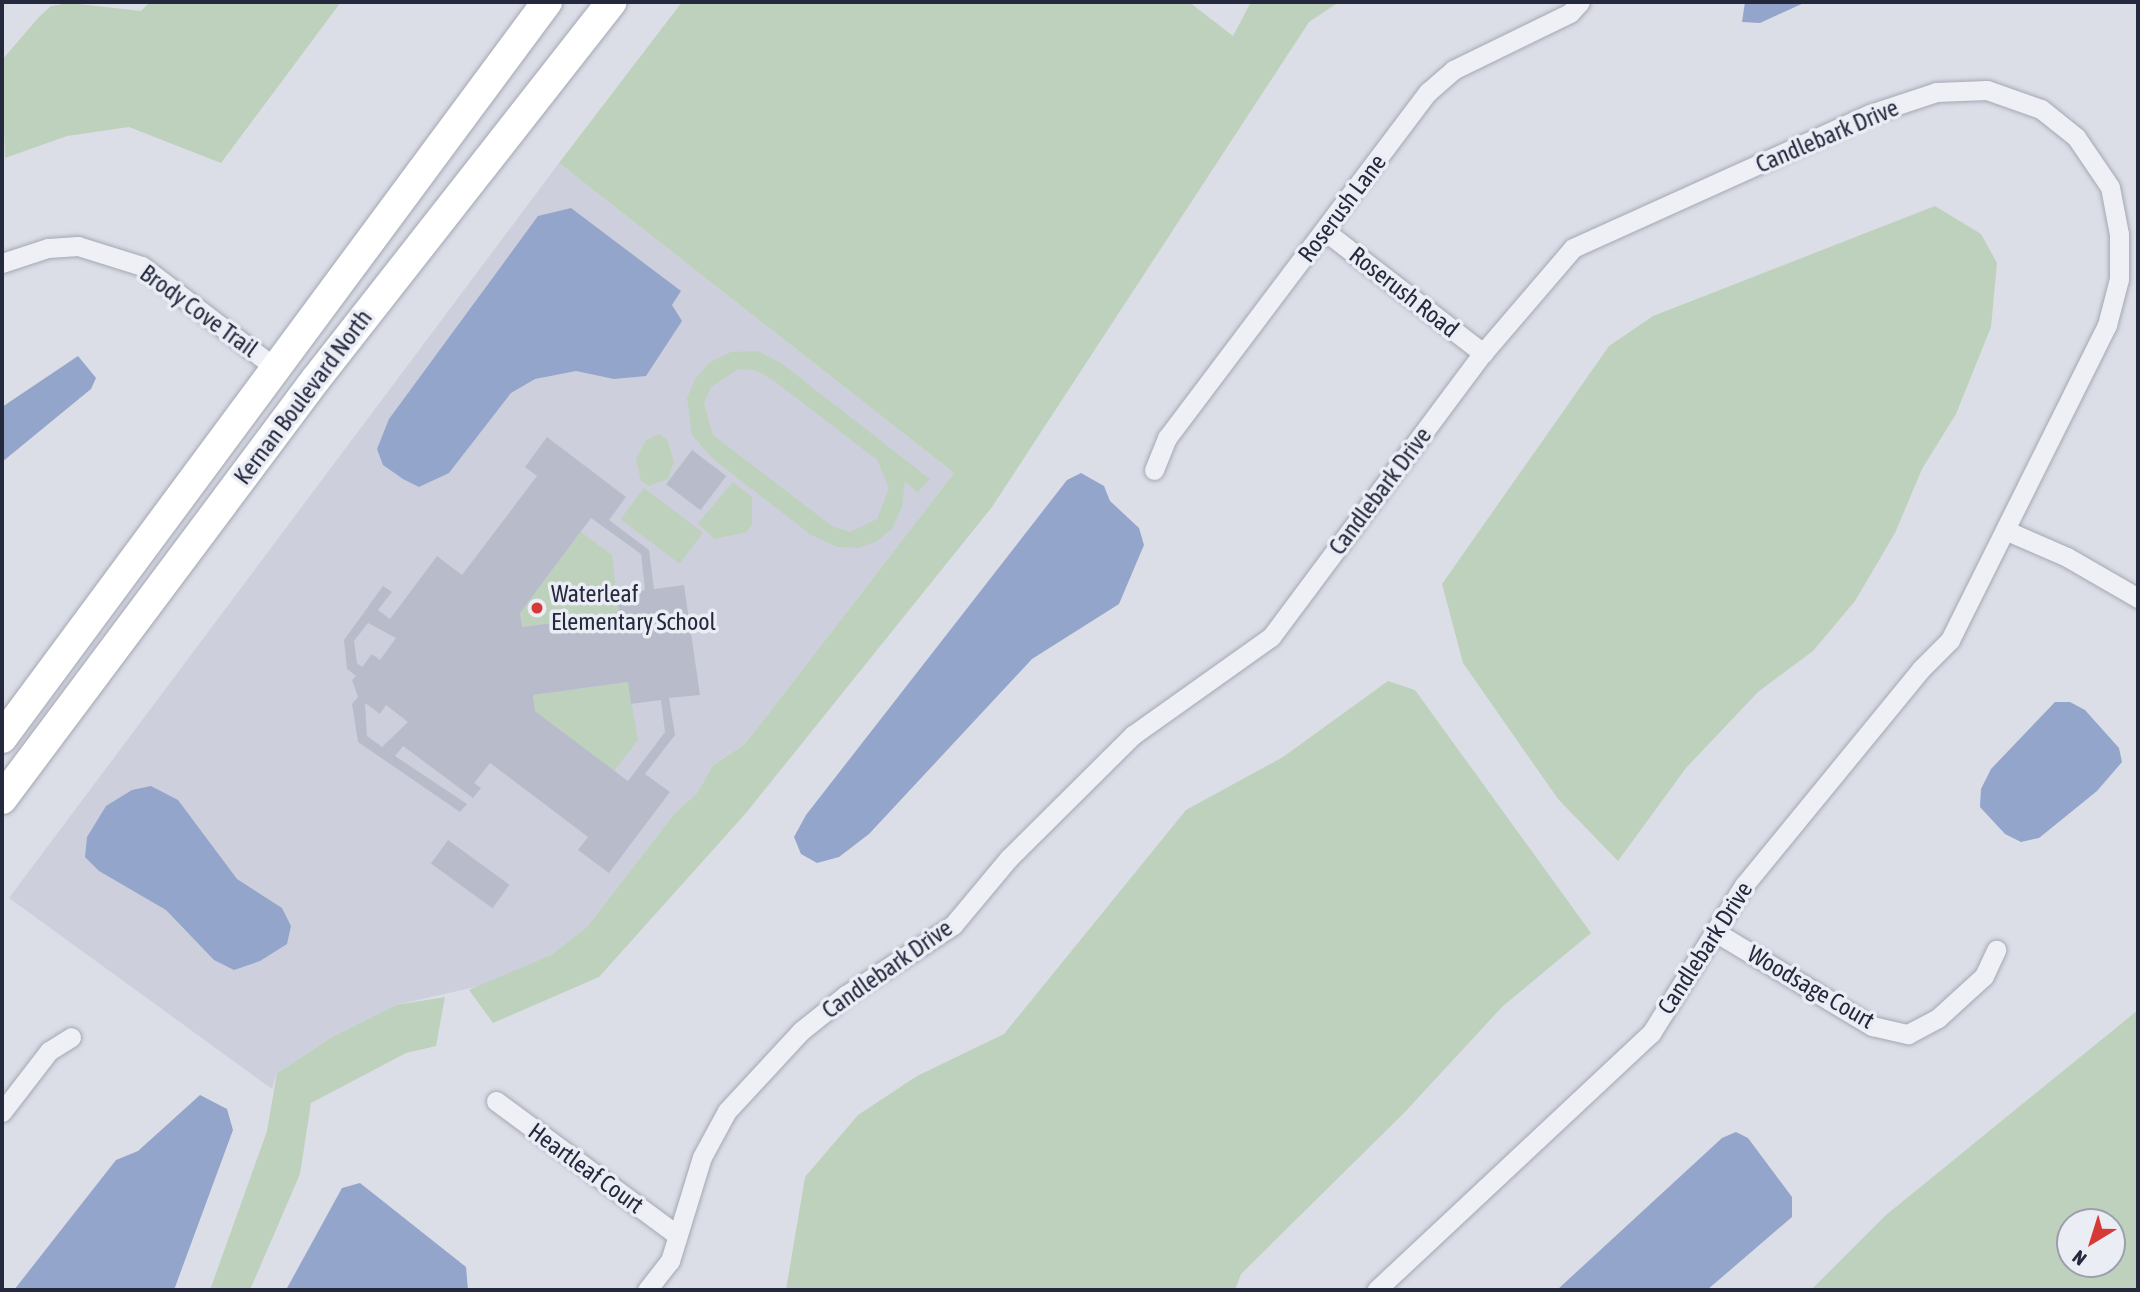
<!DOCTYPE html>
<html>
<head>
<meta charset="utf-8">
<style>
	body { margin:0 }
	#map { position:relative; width:2140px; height:1292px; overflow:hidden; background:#dbdee7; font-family:"Asap Condensed",sans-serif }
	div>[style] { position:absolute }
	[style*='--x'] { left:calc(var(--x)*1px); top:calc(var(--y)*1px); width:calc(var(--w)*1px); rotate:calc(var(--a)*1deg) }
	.built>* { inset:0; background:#cdd0dc }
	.green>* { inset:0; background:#bed1bc; transform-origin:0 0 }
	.water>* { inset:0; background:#93a5ca }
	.building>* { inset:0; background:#b8bcca; transform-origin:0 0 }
	.roads { filter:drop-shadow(0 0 2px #a4a8b4) drop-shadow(0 0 2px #a4a8b4) }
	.street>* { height:19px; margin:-9.5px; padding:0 9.5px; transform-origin:9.5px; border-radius:9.5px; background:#eef0f5 }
	.primary>* { height:30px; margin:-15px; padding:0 15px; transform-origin:15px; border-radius:15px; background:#fff }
	.dots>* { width:19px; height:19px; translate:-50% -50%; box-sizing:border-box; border:4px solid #ebedf5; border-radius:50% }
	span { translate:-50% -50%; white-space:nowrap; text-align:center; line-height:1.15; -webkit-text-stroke:7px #ebedf5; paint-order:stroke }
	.street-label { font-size:24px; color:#25293e }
	.poi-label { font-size:24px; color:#25293e }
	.left { translate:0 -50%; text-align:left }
	.frame { position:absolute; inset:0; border:4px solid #25293e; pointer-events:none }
	.north { position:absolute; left:2056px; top:1208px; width:70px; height:70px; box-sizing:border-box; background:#ebedf5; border:2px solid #9c9fac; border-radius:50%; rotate:218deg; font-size:19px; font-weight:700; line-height:28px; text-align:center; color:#25293e }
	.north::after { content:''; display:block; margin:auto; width:24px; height:32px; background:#d63936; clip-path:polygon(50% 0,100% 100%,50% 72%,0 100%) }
</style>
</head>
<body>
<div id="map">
	<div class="built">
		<i style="clip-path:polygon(559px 163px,954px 473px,745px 744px,713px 765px,697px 793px,674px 814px,587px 927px,551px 955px,484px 985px,396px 1005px,332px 1037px,277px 1073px,272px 1089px,9px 898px)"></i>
	</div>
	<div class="green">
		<i style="clip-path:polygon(150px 2px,341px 2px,221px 163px,129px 127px,67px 136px,5px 158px,2px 60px,39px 17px,51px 6px,70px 3px,141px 11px)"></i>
		<i style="clip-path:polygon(682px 2px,1189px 2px,1233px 36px,1251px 2px,1339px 2px,1309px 22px,992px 507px,746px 813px,599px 977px,493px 1023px,469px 990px,551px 955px,587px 927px,674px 814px,697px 793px,713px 765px,745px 744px,954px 473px,559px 163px)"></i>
		<i style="clip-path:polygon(1935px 206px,1981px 234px,1997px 263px,1991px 327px,1956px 414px,1922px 469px,1895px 533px,1855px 601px,1813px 651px,1758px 692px,1686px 768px,1618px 861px,1558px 799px,1463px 663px,1442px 584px,1609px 346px,1653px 316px)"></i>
		<i style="clip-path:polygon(evenodd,758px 351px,781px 363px,930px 479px,918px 492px,905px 482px,902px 507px,892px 529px,877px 541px,858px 548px,838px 547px,811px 535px,712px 458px,692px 435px,687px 398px,695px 379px,710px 362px,731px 352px,758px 351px,738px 369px,755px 370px,773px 380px,877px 460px,889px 488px,877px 519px,850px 532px,832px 526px,713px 435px,704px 403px,711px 387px,738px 369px)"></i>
		<i style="clip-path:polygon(659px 434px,667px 439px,674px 462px,668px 479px,649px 486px,641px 481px,636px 459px,646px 440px)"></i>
		<i style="clip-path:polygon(733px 482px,752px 497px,752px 524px,747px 532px,714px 539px,698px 523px)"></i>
		<i style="left:644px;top:488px;width:74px;height:39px;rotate:37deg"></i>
		<i style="clip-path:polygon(581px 532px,612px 555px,619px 614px,522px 627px,520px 613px)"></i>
		<i style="clip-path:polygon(1388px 681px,1415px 690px,1591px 933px,1503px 1006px,1404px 1113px,1241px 1274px,1235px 1290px,786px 1290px,805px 1177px,858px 1115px,917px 1076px,1004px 1034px,1186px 810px,1283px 757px)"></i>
		<i style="clip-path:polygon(628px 682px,638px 740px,614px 771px,535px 711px,533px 695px)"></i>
		<i style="clip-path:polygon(445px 997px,436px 1046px,406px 1053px,311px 1103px,300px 1174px,250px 1290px,210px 1290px,267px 1131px,277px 1073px,332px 1037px,396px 1005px)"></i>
		<i style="clip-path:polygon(evenodd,2138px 1010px,2138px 1290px,1811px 1290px,1886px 1215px,2138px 1010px,2070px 1222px,2112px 1222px,2112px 1264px,2070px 1264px,2070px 1222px)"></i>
	</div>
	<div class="water">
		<i style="clip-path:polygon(1745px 2px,1806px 2px,1760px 23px,1742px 22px)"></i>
		<i style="clip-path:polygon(571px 208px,681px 291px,672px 305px,682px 321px,646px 376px,614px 379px,576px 371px,535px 379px,511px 393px,449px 473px,419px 487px,403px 479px,383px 465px,377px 449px,389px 419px,538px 216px)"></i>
		<i style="clip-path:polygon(78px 356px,96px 378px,91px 389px,2px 462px,2px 407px)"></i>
		<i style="clip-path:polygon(1081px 473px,1104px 486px,1110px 501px,1139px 528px,1144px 545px,1119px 604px,1032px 659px,869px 834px,839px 857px,817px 863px,801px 854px,794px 837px,806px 815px,1067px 480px)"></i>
		<i style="clip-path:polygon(2055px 702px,2070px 702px,2085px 710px,2119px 748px,2122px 762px,2097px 791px,2039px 838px,2021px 842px,2005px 834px,1980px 807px,1981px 789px,1991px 769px)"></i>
		<i style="clip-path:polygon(151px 786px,178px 800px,237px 879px,282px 908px,291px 926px,287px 944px,260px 961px,234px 970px,214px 960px,166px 910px,99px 871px,85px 857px,87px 837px,106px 806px,132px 790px)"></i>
		<i style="clip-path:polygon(200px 1095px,227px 1109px,233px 1130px,174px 1290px,14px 1290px,116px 1160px,138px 1151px)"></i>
		<i style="clip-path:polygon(1736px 1132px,1748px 1138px,1792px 1197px,1792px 1217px,1707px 1290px,1557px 1290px,1722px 1138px)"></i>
		<i style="clip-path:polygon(360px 1183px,466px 1267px,468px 1290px,286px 1290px,342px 1188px)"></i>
	</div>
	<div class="building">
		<i style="clip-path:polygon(evenodd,547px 437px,626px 497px,609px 520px,649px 550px,654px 589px,684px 585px,700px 695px,669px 698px,675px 735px,645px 774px,670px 792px,609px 873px,578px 850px,588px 837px,490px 763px,474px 783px,481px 788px,473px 798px,403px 746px,395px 756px,467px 804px,460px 812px,358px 742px,352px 704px,358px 697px,352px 680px,356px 676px,347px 669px,344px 640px,383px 586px,392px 592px,378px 610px,390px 619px,437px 556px,462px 575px,537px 476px,525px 467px,547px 437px,591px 518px,641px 554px,645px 590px,617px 594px,619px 614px,522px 627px,520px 613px,591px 518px,547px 437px,368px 623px,396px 638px,380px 660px,372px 654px,362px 667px,357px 663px,354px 641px,368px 623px,547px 437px,628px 682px,631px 704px,661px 700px,665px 732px,628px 781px,535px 711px,533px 695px,628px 682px,547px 437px,365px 703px,380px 714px,386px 705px,408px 722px,382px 747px,367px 736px,365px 703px)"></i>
		<i style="left:692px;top:450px;width:43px;height:43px;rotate:37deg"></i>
		<i style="left:448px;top:840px;width:76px;height:29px;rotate:36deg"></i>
	</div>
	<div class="roads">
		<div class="street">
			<i style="--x:1325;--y:231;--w:200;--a:37.7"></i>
			<i style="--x:2;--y:263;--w:48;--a:-18.1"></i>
			<i style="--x:48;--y:248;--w:30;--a:-4"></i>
			<i style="--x:78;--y:246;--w:67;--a:17.4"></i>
			<i style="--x:142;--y:266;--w:166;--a:37.4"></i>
			<i style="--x:1154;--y:470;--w:35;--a:-68"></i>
			<i style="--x:1167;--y:438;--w:433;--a:-53"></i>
			<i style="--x:1428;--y:92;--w:33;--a:-41"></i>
			<i style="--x:1453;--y:70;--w:130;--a:-26"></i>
			<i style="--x:1570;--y:13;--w:15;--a:-48"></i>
			<i style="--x:2005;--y:530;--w:68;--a:23.5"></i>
			<i style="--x:2067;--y:557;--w:82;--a:30"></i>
			<i style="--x:1717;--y:933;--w:181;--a:31"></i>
			<i style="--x:1872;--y:1026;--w:37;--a:13"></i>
			<i style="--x:1908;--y:1034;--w:34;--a:-28"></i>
			<i style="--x:1938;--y:1018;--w:62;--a:-42.4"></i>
			<i style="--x:1984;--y:976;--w:29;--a:-65"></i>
			<i style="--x:496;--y:1101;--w:224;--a:36.5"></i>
			<i style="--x:2;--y:1112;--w:77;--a:-52.4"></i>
			<i style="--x:49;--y:1051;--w:26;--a:-32"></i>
			<i style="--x:647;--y:1290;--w:37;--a:-52"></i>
			<i style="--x:670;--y:1261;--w:109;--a:-72.9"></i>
			<i style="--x:702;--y:1157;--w:52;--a:-61.5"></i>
			<i style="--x:727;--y:1111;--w:109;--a:-47.2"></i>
			<i style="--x:801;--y:1031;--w:58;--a:-38.7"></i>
			<i style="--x:846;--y:995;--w:128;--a:-33.2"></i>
			<i style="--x:953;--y:925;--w:87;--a:-50.1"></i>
			<i style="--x:1009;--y:858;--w:175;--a:-44.8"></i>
			<i style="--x:1133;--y:735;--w:169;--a:-35.4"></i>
			<i style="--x:1271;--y:637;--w:354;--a:-53.3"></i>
			<i style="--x:1483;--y:353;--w:138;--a:-49.4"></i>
			<i style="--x:1573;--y:248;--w:326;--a:-24.3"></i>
			<i style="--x:1870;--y:114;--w:70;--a:-18.4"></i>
			<i style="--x:1936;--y:92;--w:51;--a:-2.2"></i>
			<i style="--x:1987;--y:90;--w:57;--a:19.4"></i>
			<i style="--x:2041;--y:109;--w:45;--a:38.7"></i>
			<i style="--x:2076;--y:137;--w:60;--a:55.8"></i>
			<i style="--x:2110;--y:187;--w:48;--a:79.2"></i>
			<i style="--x:2119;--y:234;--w:45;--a:90"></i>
			<i style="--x:2119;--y:279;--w:48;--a:104.6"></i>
			<i style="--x:2107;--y:325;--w:352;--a:116.5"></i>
			<i style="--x:1950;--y:640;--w:41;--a:135"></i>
			<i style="--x:1921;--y:669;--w:279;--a:129.3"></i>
			<i style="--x:1744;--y:885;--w:175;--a:122.1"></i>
			<i style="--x:1651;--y:1033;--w:376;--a:136.9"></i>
		</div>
		<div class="primary">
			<i style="--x:2;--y:738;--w:916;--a:-53.48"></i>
			<i style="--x:2;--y:799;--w:524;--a:-53.22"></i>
			<i style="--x:316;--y:379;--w:479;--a:-51.9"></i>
		</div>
	</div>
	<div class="dots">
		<i style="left:537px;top:608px;background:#d63936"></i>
	</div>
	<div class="street-label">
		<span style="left:1827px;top:136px;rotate:-23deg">Candlebark Drive</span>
		<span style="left:1342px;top:208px;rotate:-53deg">Roserush Lane</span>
		<span style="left:1404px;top:292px;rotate:38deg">Roserush Road</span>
		<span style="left:199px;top:311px;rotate:36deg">Brody Cove Trail</span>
		<span style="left:303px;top:397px;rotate:-53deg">Kernan Boulevard North</span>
		<span style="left:1380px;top:491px;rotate:-53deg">Candlebark Drive</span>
		<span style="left:1705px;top:948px;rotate:-57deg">Candlebark Drive</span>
		<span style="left:887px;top:969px;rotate:-35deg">Candlebark Drive</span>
		<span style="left:1811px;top:987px;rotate:30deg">Woodsage Court</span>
		<span style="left:586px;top:1168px;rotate:36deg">Heartleaf Court</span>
	</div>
	<div class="poi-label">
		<span class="left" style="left:551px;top:608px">Waterleaf<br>Elementary School</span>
	</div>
	<div class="frame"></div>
	<div class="north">N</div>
</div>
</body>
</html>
